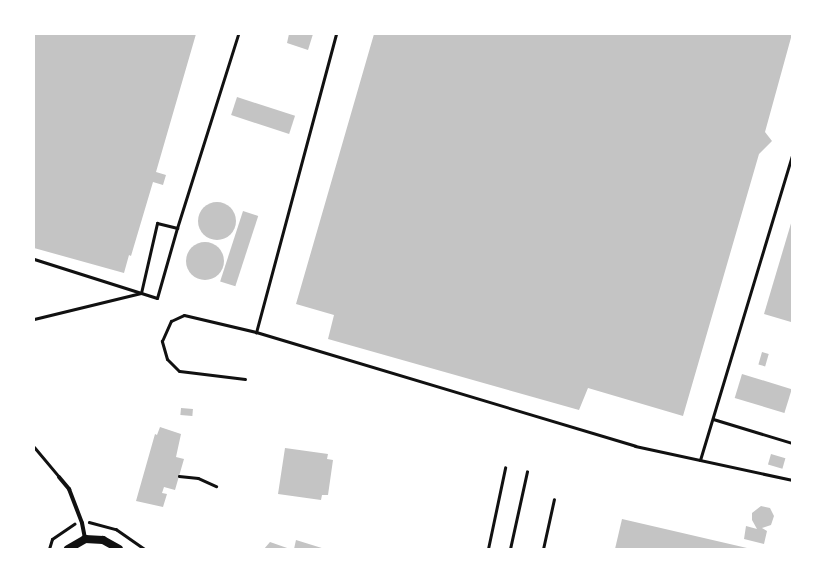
<!DOCTYPE html>
<html>
<head>
<meta charset="utf-8">
<style>
	body { margin:0 }
	#map { position:relative; width:826px; height:583px; overflow:hidden; background:#fff; font-family:Overpass,sans-serif }
	div>[style] { position:absolute }
	[style*='--x'] { left:calc(var(--x)*1px); top:calc(var(--y)*1px); width:calc(var(--w)*1px); rotate:calc(var(--a)*1deg) }
	.building>* { inset:0; background:#c4c4c4; transform-origin:0 0 }
	.round { border-radius:50% }
	.path>* { height:2.5px; margin:-1.25px; padding:0 1.25px; transform-origin:1.25px; border-radius:1.25px; background:#111 }
	.service>* { height:3px; margin:-1.5px; padding:0 1.5px; transform-origin:1.5px; border-radius:1.5px; background:#111 }
	.minor>* { height:4px; margin:-2px; padding:0 2px; transform-origin:2px; border-radius:2px; background:#111 }
	.secondary>* { height:8px; margin:-4px; padding:0 4px; transform-origin:4px; border-radius:4px; background:#111 }
	span { translate:-50% -50%; white-space:nowrap; text-align:center; line-height:1.15; -webkit-text-stroke:4px #fff; paint-order:stroke }
	.frame { position:absolute; inset:0; border:35px solid #fff; pointer-events:none }
</style>
</head>
<body>
<div id="map">
	<div class="building">
		<i style="clip-path:polygon(34px 34px,196px 34px,156px 172px,166px 175px,163px 185px,153px 182px,131px 256px,129px 255px,124px 273px,34px 248px)"></i>
		<i style="clip-path:polygon(289px 34px,313px 34px,308px 50px,287px 43px)"></i>
		<i style="clip-path:polygon(374px 34px,792px 34px,765px 132px,772px 141px,759px 154px,683px 416px,588px 388px,579px 410px,328px 339px,334px 315px,296px 304px)"></i>
		<i style="left:237px;top:97px;width:61px;height:19px;rotate:18deg"></i>
		<i class="round" style="left:198px;top:202px;width:38px;height:38px"></i>
		<i style="left:243px;top:211px;width:16px;height:74px;rotate:18deg"></i>
		<i style="clip-path:polygon(792px 220px,792px 320px,791px 322px,764px 314px)"></i>
		<i class="round" style="left:186px;top:242px;width:38px;height:38px"></i>
		<i style="left:762px;top:352px;width:7px;height:13px;rotate:16deg"></i>
		<i style="left:742px;top:374px;width:52px;height:25px;rotate:17deg"></i>
		<i style="left:181px;top:408px;width:12px;height:7px;rotate:5deg"></i>
		<i style="clip-path:polygon(160px 427px,181px 434px,176px 457px,184px 459px,175px 490px,164px 487px,162px 493px,167px 494px,163px 507px,136px 501px,155px 434px,157px 435px)"></i>
		<i style="clip-path:polygon(285px 448px,328px 454px,327px 459px,333px 460px,328px 495px,322px 495px,321px 500px,278px 494px)"></i>
		<i style="left:771px;top:454px;width:15px;height:11px;rotate:16deg"></i>
		<i style="clip-path:polygon(761px 506px,770px 508px,774px 516px,771px 525px,762px 528px,767px 531px,764px 544px,744px 539px,746px 526px,757px 529px,752px 520px,752px 513px)"></i>
		<i style="clip-path:polygon(622px 519px,747px 548px,746px 549px,615px 549px)"></i>
		<i style="clip-path:polygon(296px 540px,325px 549px,294px 549px)"></i>
		<i style="clip-path:polygon(270px 542px,290px 549px,264px 549px)"></i>
	</div>
	<div class="path">
		<i style="--x:179;--y:476;--w:19;--a:6"></i>
		<i style="--x:198;--y:478;--w:20;--a:24"></i>
		<i style="--x:89;--y:522;--w:28;--a:15"></i>
		<i style="--x:116;--y:529;--w:35;--a:35"></i>
		<i style="--x:49;--y:549;--w:10;--a:-73"></i>
		<i style="--x:52;--y:539;--w:27;--a:-34"></i>
		<i style="--x:488;--y:549;--w:83;--a:-78.1"></i>
		<i style="--x:510;--y:549;--w:79;--a:-77.6"></i>
	</div>
	<div class="service">
		<i style="--x:336;--y:34;--w:309;--a:105"></i>
		<i style="--x:256;--y:332;--w:396;--a:16.7"></i>
		<i style="--x:635;--y:446;--w:161;--a:12.2"></i>
		<i style="--x:34;--y:259;--w:129;--a:17.6"></i>
		<i style="--x:157;--y:298;--w:73;--a:-74.1"></i>
		<i style="--x:34;--y:319;--w:110;--a:-13.7"></i>
		<i style="--x:141;--y:293;--w:72;--a:-77.1"></i>
		<i style="--x:157;--y:223;--w:21;--a:14"></i>
		<i style="--x:177;--y:228;--w:203;--a:-72.5"></i>
		<i style="--x:245;--y:379;--w:66;--a:-173.1"></i>
		<i style="--x:179;--y:371;--w:17;--a:-135"></i>
		<i style="--x:167;--y:359;--w:19;--a:-106"></i>
		<i style="--x:162;--y:341;--w:22;--a:-66"></i>
		<i style="--x:171;--y:321;--w:14;--a:-25"></i>
		<i style="--x:184;--y:315;--w:74;--a:13.3"></i>
		<i style="--x:713;--y:419;--w:83;--a:16.9"></i>
		<i style="--x:34;--y:447;--w:39;--a:50"></i>
		<i style="--x:700;--y:460;--w:318;--a:-73.2"></i>
		<i style="--x:543;--y:549;--w:51;--a:-77.6"></i>
	</div>
	<div class="minor">
		<i style="--x:59;--y:477;--w:16;--a:50"></i>
		<i style="--x:69;--y:489;--w:36;--a:69"></i>
		<i style="--x:82;--y:523;--w:16;--a:79"></i>
	</div>
	<div class="secondary">
		<i style="--x:68;--y:549;--w:20;--a:-30"></i>
		<i style="--x:85;--y:539;--w:18;--a:3"></i>
		<i style="--x:103;--y:540;--w:18;--a:29"></i>
	</div>
	<div class="frame"></div>
</div>
</body>
</html>
